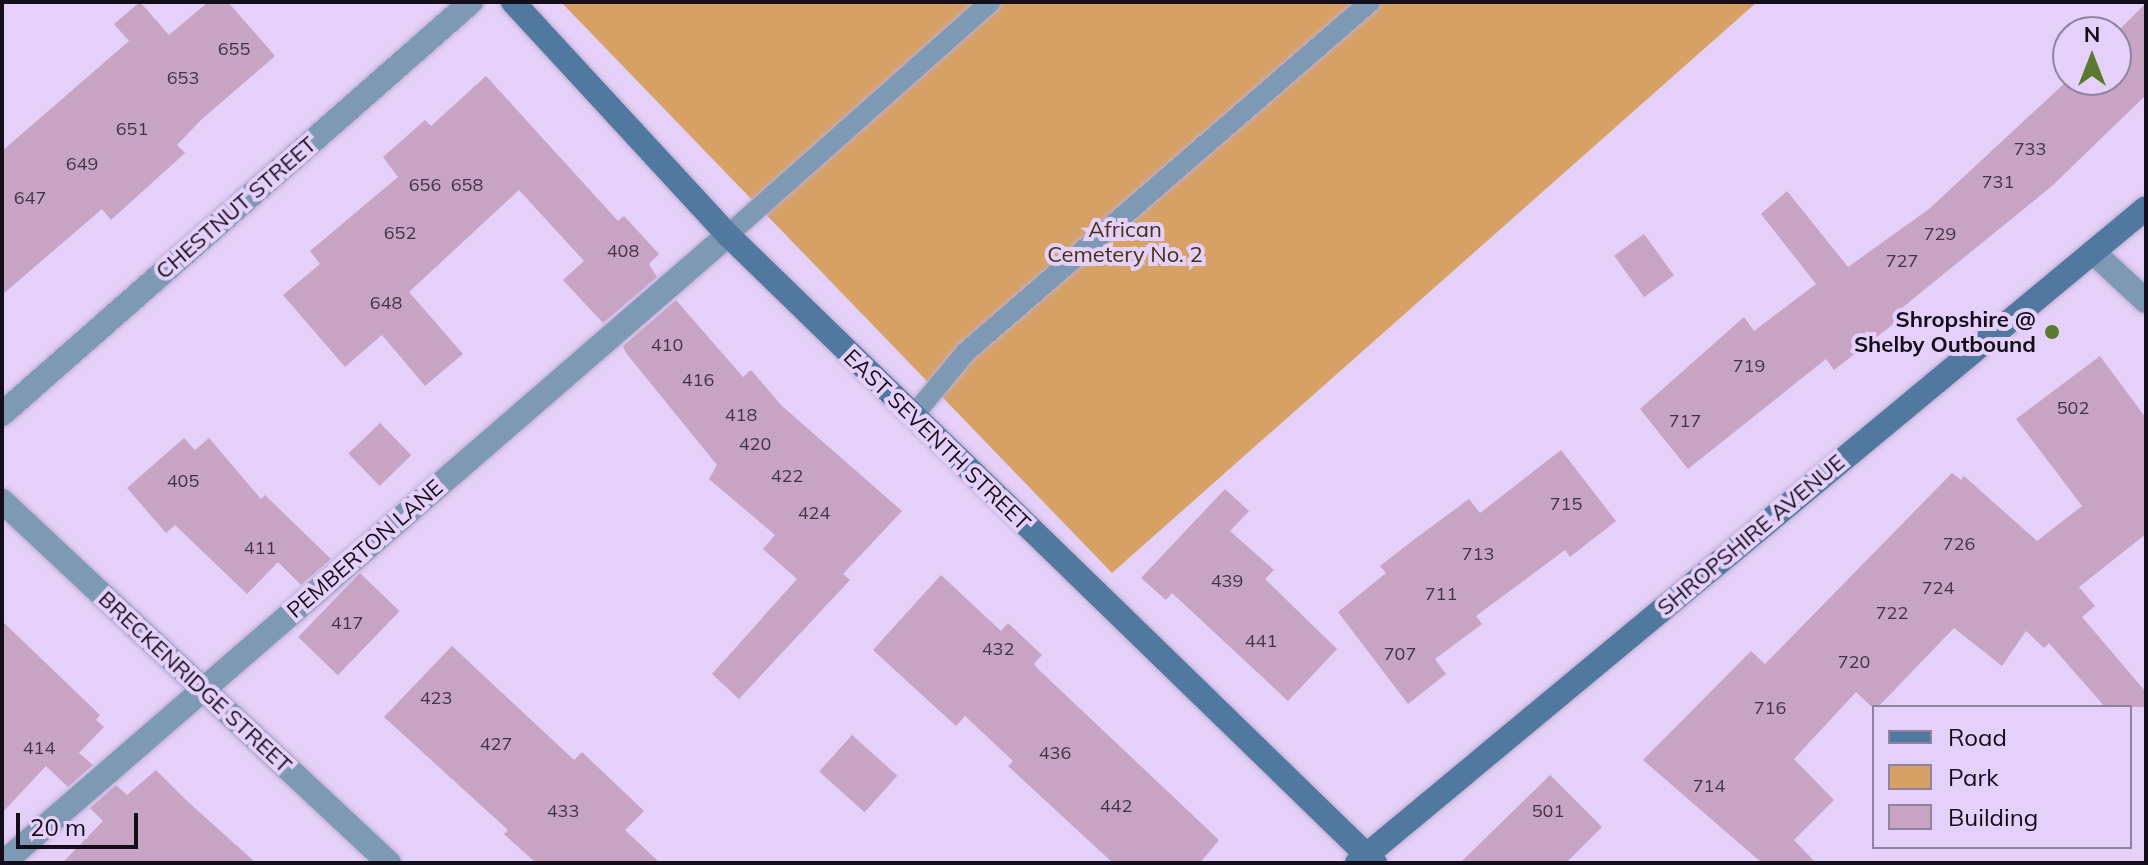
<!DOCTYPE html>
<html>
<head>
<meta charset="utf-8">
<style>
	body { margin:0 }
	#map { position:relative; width:2148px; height:865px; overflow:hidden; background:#e5d0f9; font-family:Mulish,sans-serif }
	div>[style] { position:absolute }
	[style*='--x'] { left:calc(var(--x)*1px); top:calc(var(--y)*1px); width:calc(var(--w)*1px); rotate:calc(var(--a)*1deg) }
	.green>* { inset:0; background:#d7a165 }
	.building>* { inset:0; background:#c7a4c4; transform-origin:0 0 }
	.roads { filter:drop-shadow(0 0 2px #bfadd1) drop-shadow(0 0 2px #bfadd1) }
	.lane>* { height:20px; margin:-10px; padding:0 10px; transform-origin:10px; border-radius:10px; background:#7e99b4 }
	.street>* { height:24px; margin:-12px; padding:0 12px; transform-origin:12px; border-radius:12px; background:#7e99b4 }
	.secondary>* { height:24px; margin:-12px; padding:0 12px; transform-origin:12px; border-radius:12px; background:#5179a0 }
	.dots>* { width:22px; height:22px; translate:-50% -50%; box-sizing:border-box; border:4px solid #e5d0f9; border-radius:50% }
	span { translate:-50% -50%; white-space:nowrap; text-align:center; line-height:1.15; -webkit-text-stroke:8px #e5d0f9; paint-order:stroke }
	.number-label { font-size:18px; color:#413344 }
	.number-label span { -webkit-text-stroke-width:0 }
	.street-label { font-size:22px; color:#140d1a }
	.park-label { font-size:22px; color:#483012 }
	.poi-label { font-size:22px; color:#140d1a; font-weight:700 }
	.right { translate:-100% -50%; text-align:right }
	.frame { position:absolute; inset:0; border:4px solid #140d1a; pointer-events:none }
	.legend { position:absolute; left:1872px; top:705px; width:260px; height:144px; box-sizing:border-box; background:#e5d0f9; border:2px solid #9182a0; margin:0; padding:10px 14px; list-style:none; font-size:24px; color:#140d1a }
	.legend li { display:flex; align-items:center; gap:16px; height:40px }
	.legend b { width:40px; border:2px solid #9182a0 }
	.north { position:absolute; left:2052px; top:16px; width:80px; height:80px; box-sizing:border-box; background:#e5d0f9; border:2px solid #9182a0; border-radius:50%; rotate:0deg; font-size:22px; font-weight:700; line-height:32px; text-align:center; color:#140d1a }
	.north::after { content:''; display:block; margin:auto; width:28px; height:36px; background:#5a792f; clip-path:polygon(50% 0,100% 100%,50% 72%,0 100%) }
	.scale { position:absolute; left:16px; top:813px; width:122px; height:36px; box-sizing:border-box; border:4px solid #140d1a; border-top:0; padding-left:10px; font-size:24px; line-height:28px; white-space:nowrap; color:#140d1a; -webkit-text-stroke:6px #e5d0f9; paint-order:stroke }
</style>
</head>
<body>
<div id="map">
	<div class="green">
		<i style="clip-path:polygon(561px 2px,1757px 2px,1112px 573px)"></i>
	</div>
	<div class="building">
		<i style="clip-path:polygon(140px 2px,169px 35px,208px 2px,228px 2px,275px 56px,201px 120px,177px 145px,185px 153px,111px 220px,102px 209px,2px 295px,2px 151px,129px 41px,114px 24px)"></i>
		<i style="clip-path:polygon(2146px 3px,2146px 95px,2052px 186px,1892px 316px,1896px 322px,1834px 370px,1826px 359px,1688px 469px,1640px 409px,1744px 317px,1754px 331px,1816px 284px,1761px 214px,1787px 191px,1848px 267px,1929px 209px,2068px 80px,2116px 80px,2116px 33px)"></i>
		<i style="clip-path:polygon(486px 76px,618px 221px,624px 216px,659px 254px,649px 264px,657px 277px,603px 323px,563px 280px,584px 261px,519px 190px,409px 292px,463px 354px,425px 386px,382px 335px,345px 367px,283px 295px,320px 264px,310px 251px,398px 177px,383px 157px,425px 120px,431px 126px)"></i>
		<i style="left:1644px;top:234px;width:51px;height:37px;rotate:54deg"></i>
		<i style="clip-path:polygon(676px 300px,743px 377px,751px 370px,782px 406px,902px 511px,843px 574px,850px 580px,739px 699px,712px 674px,797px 579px,763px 549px,775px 535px,709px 479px,717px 465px,626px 353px,623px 346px)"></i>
		<i style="clip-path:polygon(2100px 356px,2146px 418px,2146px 534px,2079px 587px,2095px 606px,2082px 617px,2146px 692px,2146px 707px,2105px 707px,2049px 643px,2044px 648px,2026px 631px,2002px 666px,1954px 628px,1878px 707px,1874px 709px,1856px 692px,1794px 759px,1834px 800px,1794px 840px,1816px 863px,1762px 863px,1643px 760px,1751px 651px,1765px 664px,1952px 473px,1961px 480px,1964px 476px,2037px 541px,2082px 506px,2016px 419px)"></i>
		<i style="left:380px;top:423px;width:45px;height:44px;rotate:46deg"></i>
		<i style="clip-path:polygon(184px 438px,195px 450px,209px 438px,261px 499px,265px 495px,331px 559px,301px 585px,278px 562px,247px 594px,175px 525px,166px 533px,127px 488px)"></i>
		<i style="clip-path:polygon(1561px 450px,1616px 521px,1570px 557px,1565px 550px,1476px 616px,1482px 624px,1435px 659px,1446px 674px,1408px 704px,1338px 612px,1386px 573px,1380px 566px,1416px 538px,1469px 499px,1480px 513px)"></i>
		<i style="clip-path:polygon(1225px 489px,1249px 511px,1230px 531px,1274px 570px,1265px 579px,1337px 649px,1288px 701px,1172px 593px,1166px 600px,1141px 578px)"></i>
		<i style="left:360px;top:573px;width:55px;height:89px;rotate:44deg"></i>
		<i style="clip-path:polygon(941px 575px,1001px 631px,1008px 623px,1042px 655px,1034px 664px,1037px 668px,1219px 840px,1200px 863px,1113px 863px,1008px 766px,1013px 761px,965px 716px,956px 726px,873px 650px)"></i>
		<i style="clip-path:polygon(2px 621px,100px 715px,96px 720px,104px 727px,79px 753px,93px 765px,68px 787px,46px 766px,2px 813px)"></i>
		<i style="clip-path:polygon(452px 646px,574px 760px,582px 752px,644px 811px,625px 830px,660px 863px,536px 863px,504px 834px,508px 830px,384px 717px)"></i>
		<i style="left:852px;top:735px;width:61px;height:49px;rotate:42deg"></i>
		<i style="clip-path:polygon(156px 770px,186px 800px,256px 863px,62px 863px,103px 821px,90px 808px,116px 785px,127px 795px)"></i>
		<i style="clip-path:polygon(1550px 775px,1602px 827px,1566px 863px,1460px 863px)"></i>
	</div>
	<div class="roads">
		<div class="lane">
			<i style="--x:728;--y:235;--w:351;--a:-41.6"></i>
			<i style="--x:913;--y:416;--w:83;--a:-50.4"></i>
			<i style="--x:966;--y:352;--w:535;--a:-40.9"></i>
		</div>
		<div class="street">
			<i style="--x:2093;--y:252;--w:72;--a:42.8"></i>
			<i style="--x:2;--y:414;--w:624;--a:-41.3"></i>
			<i style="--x:2;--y:501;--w:530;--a:43.09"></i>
			<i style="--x:3;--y:863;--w:959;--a:-40.9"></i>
		</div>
		<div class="secondary">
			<i style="--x:513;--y:2;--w:317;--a:47.3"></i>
			<i style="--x:728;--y:235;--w:902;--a:44.15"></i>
			<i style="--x:1357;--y:863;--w:1025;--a:-39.7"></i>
		</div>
	</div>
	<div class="dots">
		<i style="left:2052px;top:332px;background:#5a792f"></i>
	</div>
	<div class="number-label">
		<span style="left:234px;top:49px">655</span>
		<span style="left:183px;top:78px">653</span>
		<span style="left:132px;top:129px">651</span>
		<span style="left:2030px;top:149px">733</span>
		<span style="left:82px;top:164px">649</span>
		<span style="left:1998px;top:182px">731</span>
		<span style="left:425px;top:185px">656</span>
		<span style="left:467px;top:185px">658</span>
		<span style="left:30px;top:198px">647</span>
		<span style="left:400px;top:233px">652</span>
		<span style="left:1940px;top:234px">729</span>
		<span style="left:623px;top:251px">408</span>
		<span style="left:1902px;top:261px">727</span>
		<span style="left:386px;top:303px">648</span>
		<span style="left:667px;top:345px">410</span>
		<span style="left:1749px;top:366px">719</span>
		<span style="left:698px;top:380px">416</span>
		<span style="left:2073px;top:408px">502</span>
		<span style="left:741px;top:415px">418</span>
		<span style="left:1685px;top:421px">717</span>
		<span style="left:755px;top:444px">420</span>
		<span style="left:787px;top:476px">422</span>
		<span style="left:183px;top:481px">405</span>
		<span style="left:1566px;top:504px">715</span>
		<span style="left:814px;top:513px">424</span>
		<span style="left:1959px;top:544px">726</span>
		<span style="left:260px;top:548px">411</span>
		<span style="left:1478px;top:554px">713</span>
		<span style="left:1227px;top:581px">439</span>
		<span style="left:1938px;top:588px">724</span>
		<span style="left:1441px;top:594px">711</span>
		<span style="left:1892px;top:613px">722</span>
		<span style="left:347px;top:623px">417</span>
		<span style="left:1261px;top:641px">441</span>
		<span style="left:998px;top:649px">432</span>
		<span style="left:1400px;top:654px">707</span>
		<span style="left:1854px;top:662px">720</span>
		<span style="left:436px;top:698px">423</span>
		<span style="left:1770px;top:708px">716</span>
		<span style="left:496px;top:744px">427</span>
		<span style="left:39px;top:748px">414</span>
		<span style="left:1055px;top:753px">436</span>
		<span style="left:1709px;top:786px">714</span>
		<span style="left:1116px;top:806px">442</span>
		<span style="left:563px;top:811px">433</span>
		<span style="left:1548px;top:811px">501</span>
	</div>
	<div class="street-label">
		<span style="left:236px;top:208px;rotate:-41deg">CHESTNUT STREET</span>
		<span style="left:937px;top:440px;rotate:44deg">EAST SEVENTH STREET</span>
		<span style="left:1751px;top:535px;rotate:-40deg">SHROPSHIRE AVENUE</span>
		<span style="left:365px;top:549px;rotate:-41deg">PEMBERTON LANE</span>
		<span style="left:195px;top:682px;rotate:43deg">BRECKENRIDGE STREET</span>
	</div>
	<div class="park-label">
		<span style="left:1125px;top:242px">African<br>Cemetery No. 2</span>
	</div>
	<div class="poi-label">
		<span class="right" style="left:2036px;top:332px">Shropshire @<br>Shelby Outbound</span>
	</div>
	<div class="frame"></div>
	<ul class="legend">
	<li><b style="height:10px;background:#5179a0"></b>Road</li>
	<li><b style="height:22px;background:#d7a165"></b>Park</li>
	<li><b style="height:22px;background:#c7a4c4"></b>Building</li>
	</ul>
	<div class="north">N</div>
	<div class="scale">20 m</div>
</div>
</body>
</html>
